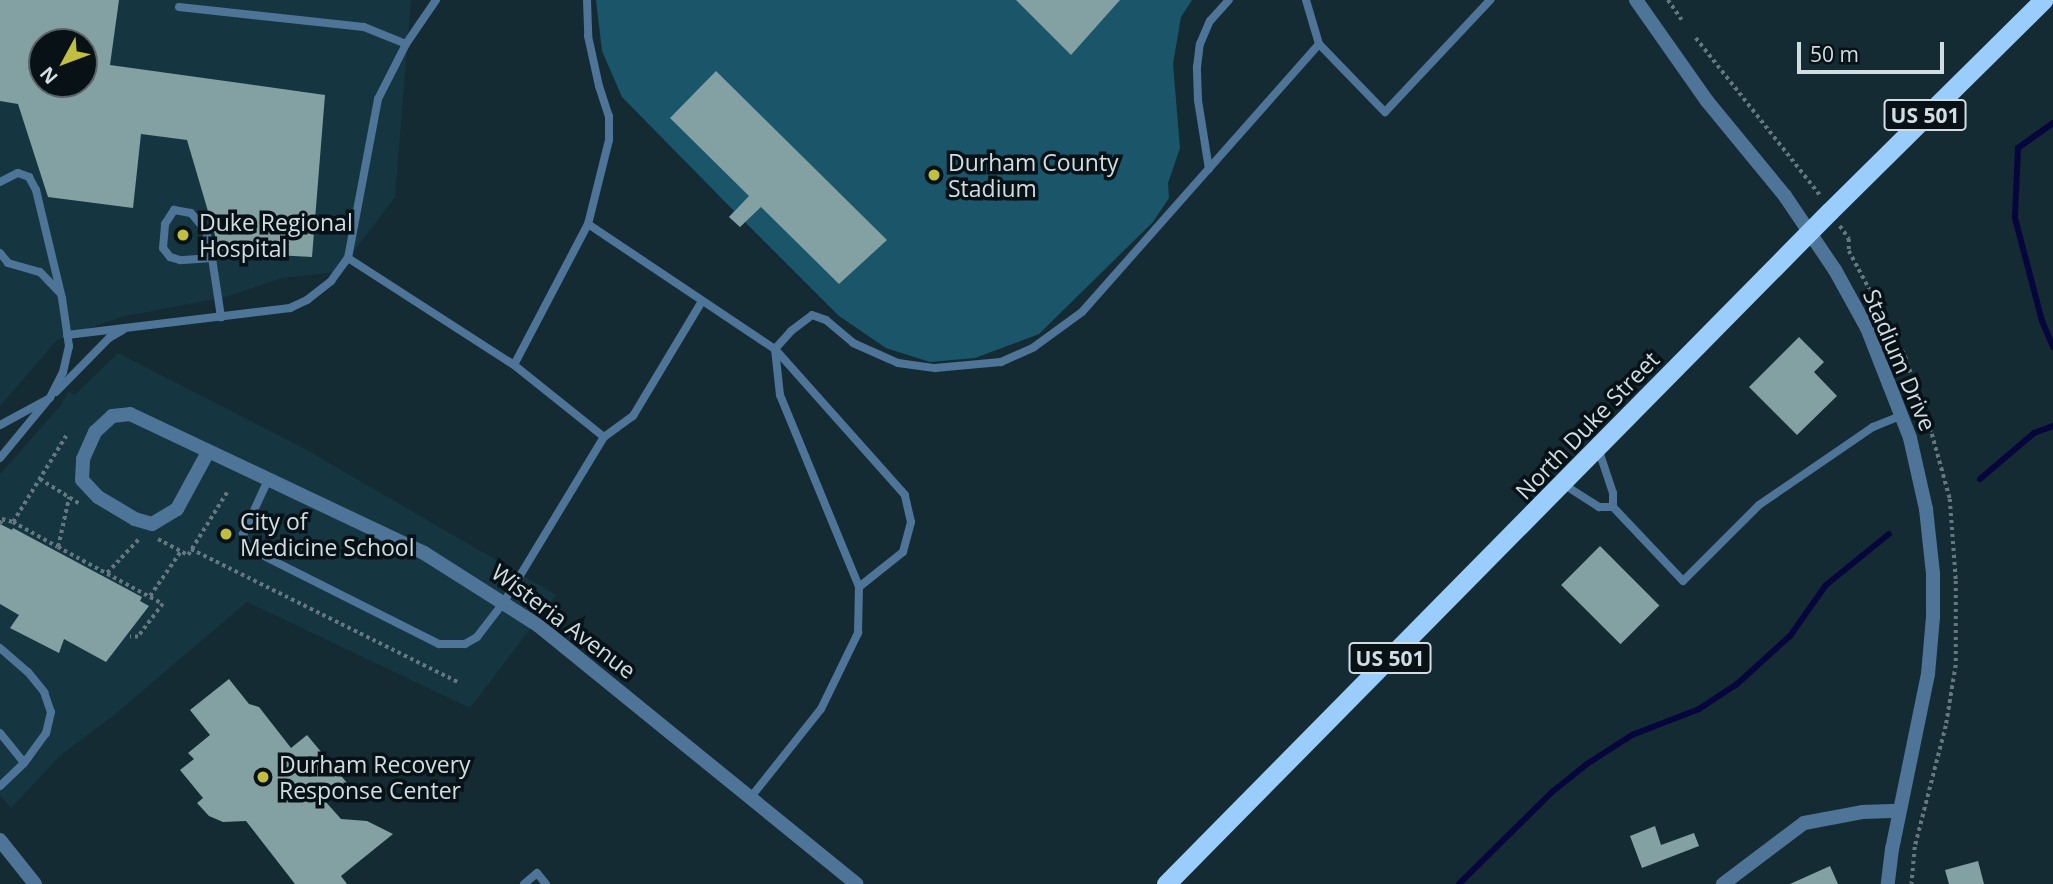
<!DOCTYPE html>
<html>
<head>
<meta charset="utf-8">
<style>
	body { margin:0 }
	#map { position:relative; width:2053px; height:884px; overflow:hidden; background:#142b34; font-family:"Open Sans",sans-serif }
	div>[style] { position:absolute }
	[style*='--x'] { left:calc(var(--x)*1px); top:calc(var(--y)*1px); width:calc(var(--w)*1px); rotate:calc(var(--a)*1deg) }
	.built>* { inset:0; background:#153541 }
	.green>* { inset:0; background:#1a5569 }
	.stream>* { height:6px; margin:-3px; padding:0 3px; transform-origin:3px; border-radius:3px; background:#06063c }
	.building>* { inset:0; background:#83a1a3; transform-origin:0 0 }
	.path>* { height:3.5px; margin-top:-1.75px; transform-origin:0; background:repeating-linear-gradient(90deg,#657880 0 3.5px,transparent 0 7px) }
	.service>* { height:8px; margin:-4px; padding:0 4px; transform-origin:4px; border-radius:4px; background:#4e7498 }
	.minor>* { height:14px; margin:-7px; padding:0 7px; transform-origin:7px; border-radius:7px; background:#4e7498 }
	.tertiary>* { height:14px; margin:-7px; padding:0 7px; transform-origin:7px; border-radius:7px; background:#4e7498 }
	.trunk>* { height:19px; margin:-9.5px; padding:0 9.5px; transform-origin:9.5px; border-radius:9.5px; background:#9accfc }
	.dots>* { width:19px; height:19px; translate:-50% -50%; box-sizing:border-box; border:4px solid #081216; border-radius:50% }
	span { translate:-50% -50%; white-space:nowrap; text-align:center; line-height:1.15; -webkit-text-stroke:7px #081216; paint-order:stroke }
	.shield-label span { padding:2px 5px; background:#081216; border:2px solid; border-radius:5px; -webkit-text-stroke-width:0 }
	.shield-label { font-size:21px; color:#d0dee4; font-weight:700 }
	.poi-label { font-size:23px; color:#d0dee4 }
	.left { translate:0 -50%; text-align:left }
	.street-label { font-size:23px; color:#d0dee4 }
	.north { position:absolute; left:28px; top:28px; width:70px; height:70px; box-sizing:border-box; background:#081216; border:2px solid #586468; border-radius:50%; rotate:229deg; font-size:19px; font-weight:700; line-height:28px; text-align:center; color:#d0dee4 }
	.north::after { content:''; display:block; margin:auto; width:24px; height:32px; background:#c1be40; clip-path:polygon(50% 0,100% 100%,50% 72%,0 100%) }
	.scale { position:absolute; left:1797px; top:42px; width:147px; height:32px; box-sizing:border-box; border:4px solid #d0dee4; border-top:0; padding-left:9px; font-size:21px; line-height:24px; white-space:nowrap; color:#d0dee4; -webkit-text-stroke:5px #081216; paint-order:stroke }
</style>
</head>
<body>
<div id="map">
	<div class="built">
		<i style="clip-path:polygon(evenodd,0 0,411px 0,395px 197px,338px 272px,282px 278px,225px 297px,121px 317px,57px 340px,0 406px,0 0,42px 42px,84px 42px,84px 84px,42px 84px,42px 42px)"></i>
		<i style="clip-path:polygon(118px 353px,305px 449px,556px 595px,470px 708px,247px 602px,114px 715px,62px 754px,11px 808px,0 795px,0 474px,62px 404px,68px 391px,75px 395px)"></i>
	</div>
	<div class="green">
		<i style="clip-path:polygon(596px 0,1192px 0,1181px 17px,1173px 64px,1180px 148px,1168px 183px,1169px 198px,1153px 222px,1039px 334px,975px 358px,930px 362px,886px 348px,839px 316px,745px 222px,740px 227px,729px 217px,734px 211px,622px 97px,602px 51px)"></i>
	</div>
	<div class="stream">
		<i style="--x:2053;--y:123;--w:43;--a:144.5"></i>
		<i style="--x:2018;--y:148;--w:70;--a:92.5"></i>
		<i style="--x:2015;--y:218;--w:106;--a:75.3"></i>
		<i style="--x:2042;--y:321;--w:28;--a:67"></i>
		<i style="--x:1980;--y:479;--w:71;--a:-40.4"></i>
		<i style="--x:2034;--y:433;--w:20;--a:-20"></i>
		<i style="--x:1459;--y:884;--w:131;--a:-44.7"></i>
		<i style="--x:1552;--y:792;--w:45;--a:-38.7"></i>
		<i style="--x:1587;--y:764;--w:54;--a:-32.8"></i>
		<i style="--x:1632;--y:735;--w:72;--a:-21.2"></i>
		<i style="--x:1699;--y:709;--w:45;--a:-33.3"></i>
		<i style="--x:1737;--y:684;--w:72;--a:-42.2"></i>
		<i style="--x:1790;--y:636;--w:62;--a:-54.8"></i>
		<i style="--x:1826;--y:585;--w:81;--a:-39"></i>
	</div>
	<div class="building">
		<i style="clip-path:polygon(evenodd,0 0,119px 0,110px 65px,325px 95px,312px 257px,220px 252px,187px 140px,141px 134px,133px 208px,48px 197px,18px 104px,0 101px,0 0,42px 42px,84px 42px,84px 84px,42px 84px,42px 42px)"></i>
		<i style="clip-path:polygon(1016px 0,1120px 0,1071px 55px)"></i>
		<i style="clip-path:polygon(716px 71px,887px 240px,839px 284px,761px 207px,740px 227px,729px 217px,749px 196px,670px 118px)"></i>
		<i style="clip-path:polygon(1799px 337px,1824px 362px,1814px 372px,1837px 396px,1797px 435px,1749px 387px)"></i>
		<i style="clip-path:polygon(0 524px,12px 530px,13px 528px,142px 597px,140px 601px,149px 606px,106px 662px,64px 639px,59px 653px,10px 628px,19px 615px,0 604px)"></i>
		<i style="left:1600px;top:546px;width:84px;height:55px;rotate:45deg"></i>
		<i style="clip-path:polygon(229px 679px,249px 704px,259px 707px,291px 748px,307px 735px,347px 783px,325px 801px,341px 819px,367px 821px,393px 834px,341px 876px,347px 884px,295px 884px,246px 821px,223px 822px,209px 816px,197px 803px,203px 798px,180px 770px,194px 759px,188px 753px,210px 735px,190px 710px)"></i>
		<i style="clip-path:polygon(1655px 826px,1661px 845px,1694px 833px,1699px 846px,1642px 868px,1630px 836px)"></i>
		<i style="clip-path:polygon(1978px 861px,1984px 884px,1949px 884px,1945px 870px)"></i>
		<i style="clip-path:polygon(1830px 866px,1838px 884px,1790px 884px)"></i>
	</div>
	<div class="path">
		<i style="--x:1668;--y:0;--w:24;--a:55"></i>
		<i style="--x:1696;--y:38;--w:201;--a:51.7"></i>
		<i style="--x:1840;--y:226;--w:16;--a:55"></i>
		<i style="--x:1849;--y:239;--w:12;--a:90"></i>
		<i style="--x:1849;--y:251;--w:119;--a:61.9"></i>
		<i style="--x:1905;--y:356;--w:83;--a:70.9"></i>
		<i style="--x:1932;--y:434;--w:67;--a:74.5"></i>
		<i style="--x:1950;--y:499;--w:82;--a:85.8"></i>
		<i style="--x:1956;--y:581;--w:84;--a:90"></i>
		<i style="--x:1956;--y:665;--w:62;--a:99.3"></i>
		<i style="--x:1946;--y:726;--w:125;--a:104.4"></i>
		<i style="--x:1915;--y:847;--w:37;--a:95"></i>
		<i style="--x:40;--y:479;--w:47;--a:32"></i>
		<i style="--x:13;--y:522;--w:51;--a:29.1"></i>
		<i style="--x:58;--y:547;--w:51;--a:-77.6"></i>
		<i style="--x:0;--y:524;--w:5;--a:-68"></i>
		<i style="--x:2;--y:519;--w:11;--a:15"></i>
		<i style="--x:13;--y:522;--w:101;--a:-58.4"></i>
		<i style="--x:158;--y:539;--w:34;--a:28"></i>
		<i style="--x:188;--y:555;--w:74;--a:-58.2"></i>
		<i style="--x:58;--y:547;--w:119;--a:28.5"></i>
		<i style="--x:163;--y:604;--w:41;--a:127.1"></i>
		<i style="--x:138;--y:637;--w:8;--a:180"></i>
		<i style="--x:191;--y:549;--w:301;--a:26.5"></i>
		<i style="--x:107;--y:573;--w:47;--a:-46.7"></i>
		<i style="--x:150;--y:596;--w:55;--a:-55.4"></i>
	</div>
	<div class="service">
		<i style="--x:587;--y:0;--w:36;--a:88"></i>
		<i style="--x:588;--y:36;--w:51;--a:77.6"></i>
		<i style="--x:599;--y:86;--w:32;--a:72"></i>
		<i style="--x:609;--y:116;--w:24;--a:90"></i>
		<i style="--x:609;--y:140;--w:87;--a:104"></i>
		<i style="--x:588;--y:224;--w:225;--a:33.8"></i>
		<i style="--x:775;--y:349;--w:24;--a:-48"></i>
		<i style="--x:791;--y:331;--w:26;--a:-37"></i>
		<i style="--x:812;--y:315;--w:15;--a:20"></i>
		<i style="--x:826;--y:320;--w:35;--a:40"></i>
		<i style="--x:853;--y:343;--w:49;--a:24"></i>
		<i style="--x:898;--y:363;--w:37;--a:8"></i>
		<i style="--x:935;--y:368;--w:66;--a:-5.2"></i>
		<i style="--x:1001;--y:362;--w:36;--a:-24"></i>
		<i style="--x:1034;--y:347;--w:59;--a:-36.1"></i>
		<i style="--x:1082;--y:312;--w:358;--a:-48.5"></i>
		<i style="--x:1306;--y:0;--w:46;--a:73.5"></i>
		<i style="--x:1319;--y:44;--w:95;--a:45.9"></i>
		<i style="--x:1385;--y:112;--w:154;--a:-46.8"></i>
		<i style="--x:179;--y:7;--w:186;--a:6.2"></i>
		<i style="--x:364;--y:27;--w:45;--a:22"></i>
		<i style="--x:1209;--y:169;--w:70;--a:-99.1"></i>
		<i style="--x:1198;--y:100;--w:33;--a:-92"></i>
		<i style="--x:1197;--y:67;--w:23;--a:-83"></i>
		<i style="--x:1200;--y:44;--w:25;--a:-67"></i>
		<i style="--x:1210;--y:21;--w:28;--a:-48"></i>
		<i style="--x:0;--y:182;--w:20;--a:-27"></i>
		<i style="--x:18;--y:173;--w:12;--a:20"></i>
		<i style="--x:29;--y:177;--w:15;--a:62"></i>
		<i style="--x:36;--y:190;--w:111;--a:76.5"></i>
		<i style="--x:62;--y:298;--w:49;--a:81.7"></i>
		<i style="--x:69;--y:346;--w:27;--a:103"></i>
		<i style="--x:63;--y:372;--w:29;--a:117"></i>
		<i style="--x:50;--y:398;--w:57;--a:151.6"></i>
		<i style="--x:0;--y:253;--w:13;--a:51"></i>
		<i style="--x:8;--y:263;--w:33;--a:16"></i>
		<i style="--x:40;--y:272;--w:28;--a:46"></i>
		<i style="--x:212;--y:258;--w:32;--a:176"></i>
		<i style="--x:180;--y:260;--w:10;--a:-163"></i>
		<i style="--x:170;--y:257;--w:11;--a:-128"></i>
		<i style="--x:163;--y:248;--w:24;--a:-85"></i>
		<i style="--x:165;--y:224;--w:17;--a:-57"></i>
		<i style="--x:174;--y:210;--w:17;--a:10"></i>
		<i style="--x:191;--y:213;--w:23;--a:50"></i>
		<i style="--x:206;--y:231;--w:28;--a:77"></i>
		<i style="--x:212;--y:258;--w:60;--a:81.3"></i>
		<i style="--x:348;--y:258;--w:197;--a:32.8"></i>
		<i style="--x:67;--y:335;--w:225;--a:-6.9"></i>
		<i style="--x:290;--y:308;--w:19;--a:-25"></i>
		<i style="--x:307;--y:300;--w:31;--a:-38"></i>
		<i style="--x:331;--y:281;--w:29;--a:-54"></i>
		<i style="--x:348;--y:258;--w:162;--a:-79.3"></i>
		<i style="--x:378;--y:99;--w:62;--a:-63"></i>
		<i style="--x:406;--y:44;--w:53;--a:-55.7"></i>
		<i style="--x:56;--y:392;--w:76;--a:-45.5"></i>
		<i style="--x:109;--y:338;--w:16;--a:-30"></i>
		<i style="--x:604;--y:437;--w:36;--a:-36"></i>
		<i style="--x:633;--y:416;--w:134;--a:-59"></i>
		<i style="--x:1598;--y:448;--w:47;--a:71.6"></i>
		<i style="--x:1613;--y:493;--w:14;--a:90"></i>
		<i style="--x:1613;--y:507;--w:102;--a:46.6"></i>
		<i style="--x:1683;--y:581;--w:107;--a:-45"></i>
		<i style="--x:1759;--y:505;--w:138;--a:-34.4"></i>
		<i style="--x:1873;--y:427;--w:31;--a:-22"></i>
		<i style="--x:0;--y:458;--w:74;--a:-50.5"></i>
		<i style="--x:268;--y:480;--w:60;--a:114.8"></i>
		<i style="--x:243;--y:534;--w:11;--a:68"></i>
		<i style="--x:247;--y:544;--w:12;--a:42"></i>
		<i style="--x:256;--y:552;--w:205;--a:26.7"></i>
		<i style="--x:439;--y:644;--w:26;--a:0"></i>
		<i style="--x:465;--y:644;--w:14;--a:-30"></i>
		<i style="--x:477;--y:637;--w:44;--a:-52.4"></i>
		<i style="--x:504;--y:602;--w:193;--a:-58.8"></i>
		<i style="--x:604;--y:437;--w:115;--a:-141.3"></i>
		<i style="--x:514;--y:365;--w:159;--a:-62.3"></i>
		<i style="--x:1563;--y:484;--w:43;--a:32.6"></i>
		<i style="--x:1599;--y:507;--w:14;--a:0"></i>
		<i style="--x:0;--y:648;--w:37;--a:41"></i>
		<i style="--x:28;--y:672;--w:26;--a:51"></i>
		<i style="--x:44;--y:692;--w:21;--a:71"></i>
		<i style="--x:51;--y:712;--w:22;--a:103"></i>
		<i style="--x:46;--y:733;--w:37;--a:126"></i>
		<i style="--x:24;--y:763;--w:33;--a:136"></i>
		<i style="--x:0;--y:733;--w:38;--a:51"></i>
		<i style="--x:751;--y:797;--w:112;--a:-51.5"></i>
		<i style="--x:821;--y:709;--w:85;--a:-64"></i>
		<i style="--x:858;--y:633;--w:46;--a:-88.8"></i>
		<i style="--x:859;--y:587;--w:56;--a:-38.5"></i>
		<i style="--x:903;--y:552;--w:31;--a:-75"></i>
		<i style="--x:911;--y:522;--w:28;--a:-103"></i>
		<i style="--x:905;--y:495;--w:195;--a:-131.7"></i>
		<i style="--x:775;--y:349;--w:46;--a:83.8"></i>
		<i style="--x:780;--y:395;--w:208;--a:67.6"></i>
		<i style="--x:524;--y:884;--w:17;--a:-40"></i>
		<i style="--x:537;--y:873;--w:14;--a:51"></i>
	</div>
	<div class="minor">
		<i style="--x:208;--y:452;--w:65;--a:118.5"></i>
		<i style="--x:177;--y:509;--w:29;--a:149"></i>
		<i style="--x:152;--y:524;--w:18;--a:-164"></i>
		<i style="--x:135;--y:519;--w:43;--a:-149.3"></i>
		<i style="--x:98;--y:497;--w:23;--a:-133"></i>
		<i style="--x:82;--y:480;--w:21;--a:-87"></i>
		<i style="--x:83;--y:459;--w:30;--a:-66"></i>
		<i style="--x:95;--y:432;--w:23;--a:-43"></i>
		<i style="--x:112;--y:416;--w:18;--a:-6"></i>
		<i style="--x:130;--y:414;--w:325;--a:25.3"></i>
		<i style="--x:424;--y:553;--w:136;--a:32.4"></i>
		<i style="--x:539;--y:626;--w:409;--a:39.1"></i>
		<i style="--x:1723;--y:884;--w:101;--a:-37"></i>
		<i style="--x:1804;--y:823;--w:59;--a:-10.7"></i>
		<i style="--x:1862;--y:812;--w:37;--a:-2"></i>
	</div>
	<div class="tertiary">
		<i style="--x:1636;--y:0;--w:123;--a:54.9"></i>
		<i style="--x:1707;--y:101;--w:123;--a:50.6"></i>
		<i style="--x:1785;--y:196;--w:89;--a:56"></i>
		<i style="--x:1835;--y:270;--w:66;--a:61.1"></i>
		<i style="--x:1867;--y:328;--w:118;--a:68.6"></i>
		<i style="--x:1910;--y:438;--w:73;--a:77.3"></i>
		<i style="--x:1926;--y:509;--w:64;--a:83.8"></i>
		<i style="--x:1933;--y:573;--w:44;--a:90"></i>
		<i style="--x:1933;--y:617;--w:57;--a:95"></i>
		<i style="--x:1928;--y:674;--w:179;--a:101.6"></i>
		<i style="--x:1892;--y:849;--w:35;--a:97"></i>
		<i style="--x:0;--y:840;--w:56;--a:51.5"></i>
	</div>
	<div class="trunk">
		<i style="--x:1166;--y:884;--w:945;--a:-45.39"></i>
		<i style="--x:1830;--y:211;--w:300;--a:-44.7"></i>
	</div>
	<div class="dots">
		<i style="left:934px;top:175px;background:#c1be40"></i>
		<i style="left:183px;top:235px;background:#c1be40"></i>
		<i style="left:226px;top:534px;background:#c1be40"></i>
		<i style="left:263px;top:777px;background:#c1be40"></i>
	</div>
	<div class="shield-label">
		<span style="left:1925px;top:115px">US 501</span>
		<span style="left:1390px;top:658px">US 501</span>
	</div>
	<div class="poi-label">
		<span class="left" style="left:948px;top:175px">Durham County<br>Stadium</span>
		<span class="left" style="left:199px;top:235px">Duke Regional<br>Hospital</span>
		<span class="left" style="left:240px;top:534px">City of<br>Medicine School</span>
		<span class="left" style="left:279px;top:777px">Durham Recovery<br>Response Center</span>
	</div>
	<div class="street-label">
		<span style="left:1900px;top:360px;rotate:67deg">Stadium Drive</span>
		<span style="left:1587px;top:425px;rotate:-46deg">North Duke Street</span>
		<span style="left:564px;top:621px;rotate:37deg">Wisteria Avenue</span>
	</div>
	<div class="north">N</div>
	<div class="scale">50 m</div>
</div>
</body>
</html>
